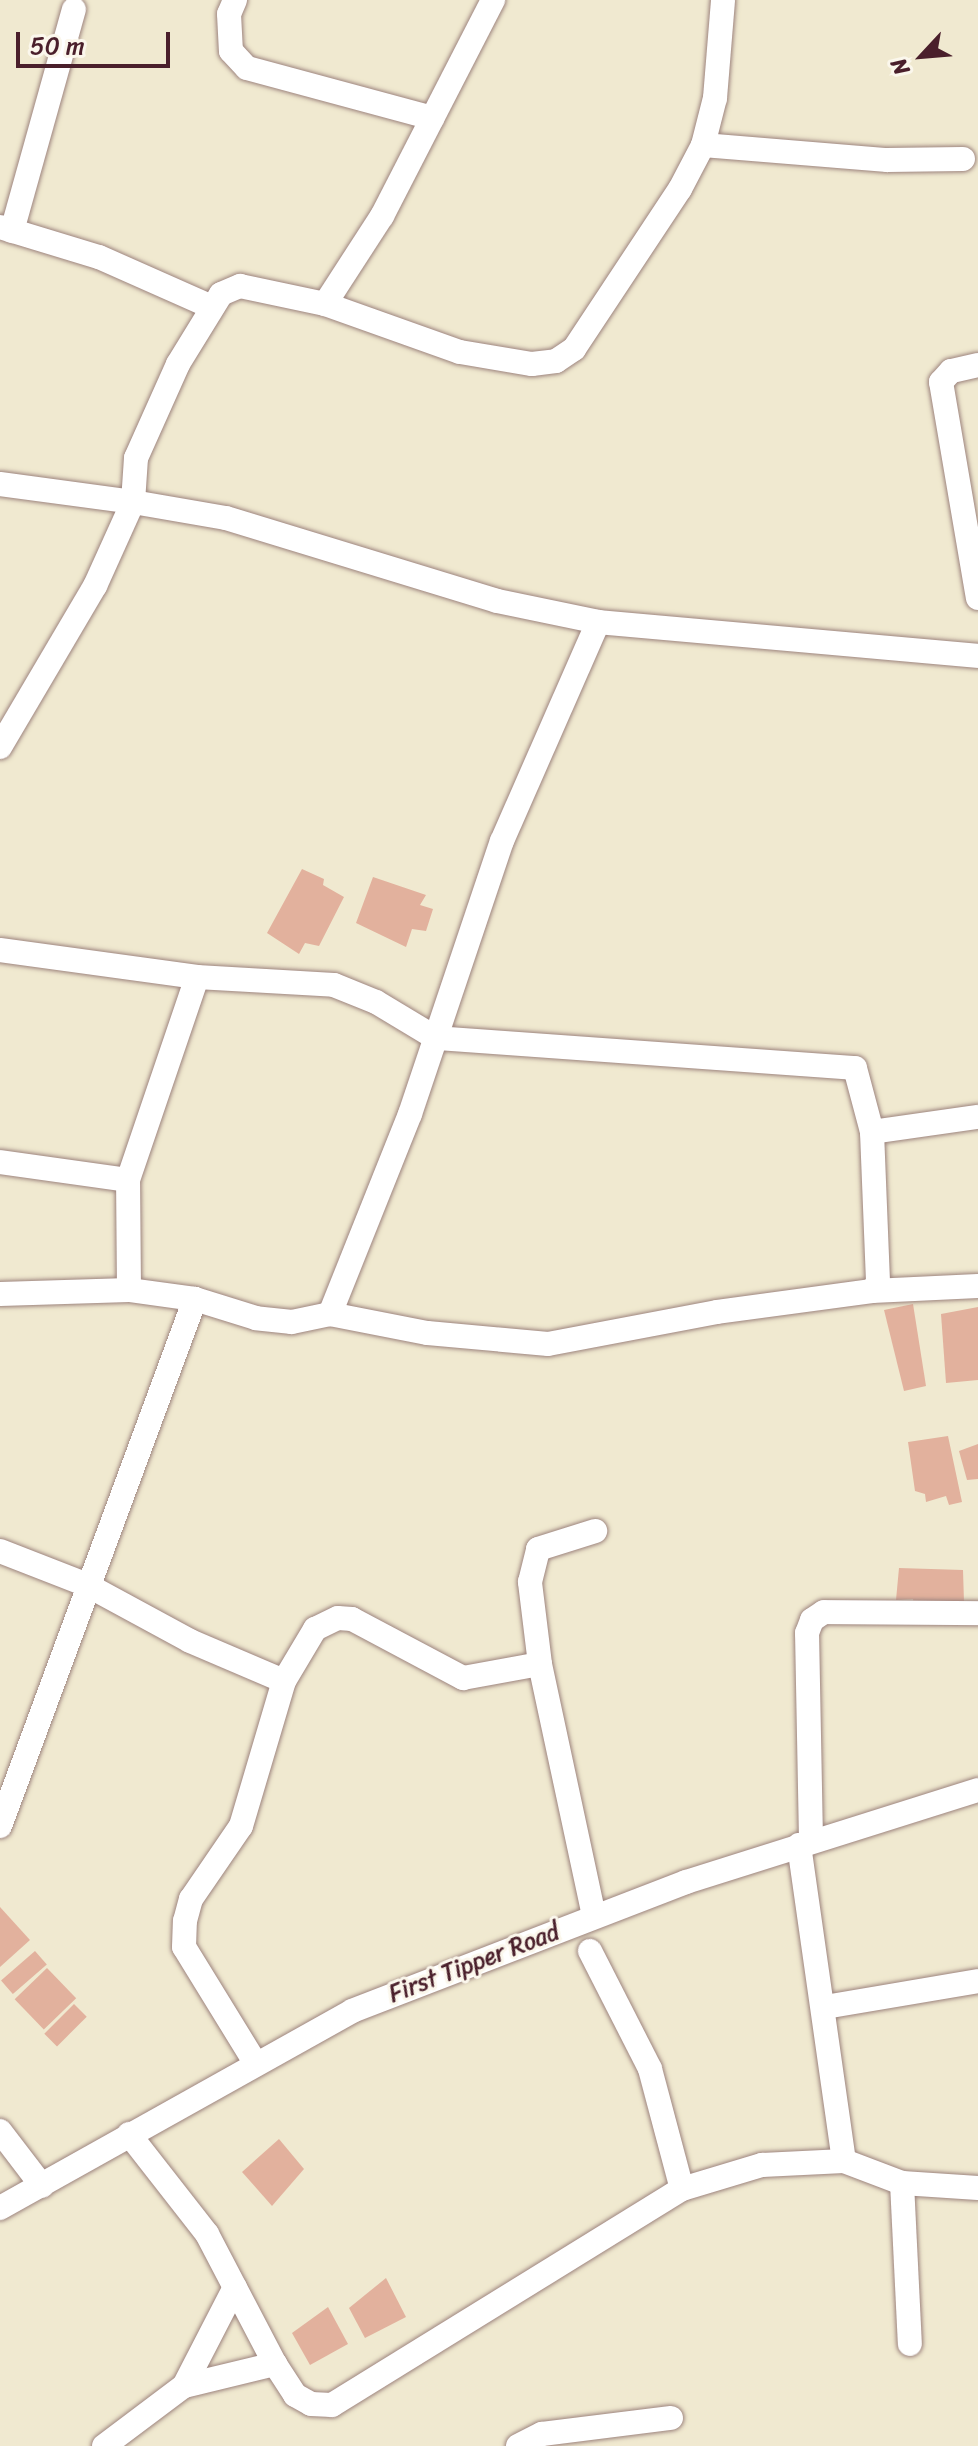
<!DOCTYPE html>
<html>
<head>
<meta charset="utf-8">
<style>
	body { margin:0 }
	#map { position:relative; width:978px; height:2446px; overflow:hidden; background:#f0e9d0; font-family:Sriracha,sans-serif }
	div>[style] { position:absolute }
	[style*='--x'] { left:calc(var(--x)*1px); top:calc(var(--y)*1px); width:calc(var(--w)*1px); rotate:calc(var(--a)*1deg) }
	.building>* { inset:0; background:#e2b19d; transform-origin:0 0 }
	.roads { filter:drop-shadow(0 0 2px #9d847e) drop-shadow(0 0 2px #9d847e) }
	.minor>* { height:24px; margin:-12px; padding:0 12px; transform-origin:12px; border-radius:12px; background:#fff }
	span { translate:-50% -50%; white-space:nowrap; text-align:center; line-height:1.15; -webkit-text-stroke:6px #fbf7ec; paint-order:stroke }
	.street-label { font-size:24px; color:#4a1f2b }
	.north { position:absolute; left:882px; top:16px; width:80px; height:80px; -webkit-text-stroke:6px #fbf7ec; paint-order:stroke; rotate:244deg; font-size:22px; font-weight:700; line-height:32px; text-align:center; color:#4a1f2b }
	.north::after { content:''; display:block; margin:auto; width:28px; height:36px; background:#4a1f2b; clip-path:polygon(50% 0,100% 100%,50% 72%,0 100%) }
	.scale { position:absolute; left:16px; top:32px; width:154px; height:36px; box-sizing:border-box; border:4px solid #4a1f2b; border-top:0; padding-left:10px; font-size:24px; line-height:28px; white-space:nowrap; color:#4a1f2b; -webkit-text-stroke:6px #fbf7ec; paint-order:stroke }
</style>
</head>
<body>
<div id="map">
	<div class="building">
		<i style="clip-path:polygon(302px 869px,324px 879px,323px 885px,344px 897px,319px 946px,305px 943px,299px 954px,267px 933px)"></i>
		<i style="clip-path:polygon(373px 877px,426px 895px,420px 905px,433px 909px,426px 931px,412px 929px,406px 947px,356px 923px)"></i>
		<i style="clip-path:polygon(913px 1304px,926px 1386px,904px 1391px,884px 1310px)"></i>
		<i style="clip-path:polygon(978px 1307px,978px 1380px,946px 1383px,941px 1314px)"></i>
		<i style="clip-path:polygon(948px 1436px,962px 1502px,949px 1505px,946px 1496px,926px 1502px,925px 1494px,915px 1491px,908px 1442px)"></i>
		<i style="clip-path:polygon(978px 1444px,978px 1479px,967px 1480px,959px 1451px)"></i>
		<i style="clip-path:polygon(899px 1568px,963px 1570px,964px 1602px,914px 1608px,913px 1599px,896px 1600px)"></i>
		<i style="clip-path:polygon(0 1907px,30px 1940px,0 1967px)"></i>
		<i style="left:35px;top:1951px;width:18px;height:45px;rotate:49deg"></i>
		<i style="left:47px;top:1968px;width:42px;height:45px;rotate:46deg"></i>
		<i style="left:74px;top:2004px;width:18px;height:42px;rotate:45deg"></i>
		<i style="clip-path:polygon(279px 2139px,304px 2169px,272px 2206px,242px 2172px)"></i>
		<i style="clip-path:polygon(386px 2278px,406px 2317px,365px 2338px,349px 2308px)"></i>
		<i style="clip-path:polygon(328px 2307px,348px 2344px,310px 2365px,292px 2333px)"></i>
	</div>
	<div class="roads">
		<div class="minor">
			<i style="--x:235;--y:0;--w:15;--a:113"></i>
			<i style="--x:229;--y:14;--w:37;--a:87"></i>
			<i style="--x:231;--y:51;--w:23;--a:47"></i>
			<i style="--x:247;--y:68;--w:192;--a:15.1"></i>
			<i style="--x:703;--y:145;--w:185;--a:4.7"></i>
			<i style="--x:887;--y:160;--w:76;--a:-0.8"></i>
			<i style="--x:0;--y:227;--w:103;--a:16.9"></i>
			<i style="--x:99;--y:257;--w:124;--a:23.9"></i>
			<i style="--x:12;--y:231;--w:230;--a:-74.4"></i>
			<i style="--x:325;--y:304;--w:105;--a:-57.1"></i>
			<i style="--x:382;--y:216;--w:243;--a:-62.8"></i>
			<i style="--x:978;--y:365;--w:28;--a:167"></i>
			<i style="--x:951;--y:371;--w:15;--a:132"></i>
			<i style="--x:941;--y:382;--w:219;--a:80.3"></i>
			<i style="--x:0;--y:484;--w:134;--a:7.7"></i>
			<i style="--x:133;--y:502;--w:44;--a:-86.1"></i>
			<i style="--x:136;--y:458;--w:103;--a:-65.9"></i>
			<i style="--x:178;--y:364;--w:82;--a:-58.4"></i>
			<i style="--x:221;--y:294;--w:21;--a:-23"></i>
			<i style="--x:240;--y:286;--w:87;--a:12"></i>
			<i style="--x:325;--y:304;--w:143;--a:19.6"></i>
			<i style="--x:460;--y:352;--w:73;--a:9.5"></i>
			<i style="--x:532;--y:364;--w:24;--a:-7"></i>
			<i style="--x:556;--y:361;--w:22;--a:-34"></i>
			<i style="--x:574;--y:349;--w:192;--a:-56.5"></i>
			<i style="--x:680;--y:189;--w:50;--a:-62.4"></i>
			<i style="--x:703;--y:145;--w:49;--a:-75.7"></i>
			<i style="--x:715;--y:98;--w:98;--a:-85.3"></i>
			<i style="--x:0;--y:747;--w:187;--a:-59.5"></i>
			<i style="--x:95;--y:586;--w:92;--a:-65.7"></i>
			<i style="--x:133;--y:502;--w:94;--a:9.8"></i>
			<i style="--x:226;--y:518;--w:283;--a:17"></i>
			<i style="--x:497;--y:601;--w:103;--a:11.7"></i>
			<i style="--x:598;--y:622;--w:382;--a:5.1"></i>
			<i style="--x:0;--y:950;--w:199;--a:7.8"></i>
			<i style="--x:197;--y:977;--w:137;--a:3.3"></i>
			<i style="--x:334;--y:985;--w:45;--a:22"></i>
			<i style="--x:376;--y:1002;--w:70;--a:31"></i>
			<i style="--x:436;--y:1038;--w:420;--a:4.1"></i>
			<i style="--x:855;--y:1068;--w:66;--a:75.1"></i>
			<i style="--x:872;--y:1132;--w:151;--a:87.7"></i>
			<i style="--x:878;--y:1283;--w:10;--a:127"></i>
			<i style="--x:872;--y:1291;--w:156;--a:172.3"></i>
			<i style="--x:717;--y:1312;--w:172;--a:169.3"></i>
			<i style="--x:548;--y:1344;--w:121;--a:-174.8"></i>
			<i style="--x:427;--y:1333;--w:99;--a:-168.9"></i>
			<i style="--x:330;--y:1314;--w:39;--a:168"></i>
			<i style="--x:292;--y:1322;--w:36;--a:-174"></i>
			<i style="--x:256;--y:1318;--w:64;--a:-162.7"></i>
			<i style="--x:195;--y:1299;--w:67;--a:-172.2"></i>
			<i style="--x:129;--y:1290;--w:129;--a:178.2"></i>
			<i style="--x:872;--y:1132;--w:107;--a:-8.1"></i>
			<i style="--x:0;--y:1162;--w:129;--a:8"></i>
			<i style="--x:129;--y:1290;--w:110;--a:-90.5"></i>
			<i style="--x:128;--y:1180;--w:214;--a:-71.2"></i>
			<i style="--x:872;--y:1291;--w:106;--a:-2.7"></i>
			<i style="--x:330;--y:1314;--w:215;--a:-68.2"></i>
			<i style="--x:410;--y:1114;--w:288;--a:-71.4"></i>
			<i style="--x:502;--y:841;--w:239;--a:-66.3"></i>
			<i style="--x:0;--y:1551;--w:93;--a:21.3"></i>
			<i style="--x:87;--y:1585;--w:117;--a:28.5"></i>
			<i style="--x:190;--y:1641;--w:102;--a:23.1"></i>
			<i style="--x:0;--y:1826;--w:562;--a:-69.69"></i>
			<i style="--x:811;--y:1840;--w:207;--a:-91.1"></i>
			<i style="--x:807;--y:1633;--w:14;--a:-69"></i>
			<i style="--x:812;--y:1620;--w:14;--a:-34"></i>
			<i style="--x:824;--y:1612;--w:154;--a:0.4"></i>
			<i style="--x:799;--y:1845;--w:319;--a:81.9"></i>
			<i style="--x:844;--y:2161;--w:62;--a:20.8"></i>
			<i style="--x:902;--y:2183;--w:76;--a:3.8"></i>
			<i style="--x:594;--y:1916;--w:258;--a:-102.1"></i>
			<i style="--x:540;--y:1664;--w:83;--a:-97"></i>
			<i style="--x:530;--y:1582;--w:34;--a:-76"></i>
			<i style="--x:538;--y:1549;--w:60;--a:-17.5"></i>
			<i style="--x:590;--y:1951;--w:132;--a:63"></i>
			<i style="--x:650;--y:2069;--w:124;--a:75.1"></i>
			<i style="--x:825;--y:2007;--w:155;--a:-9.6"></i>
			<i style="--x:256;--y:2064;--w:137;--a:-121.6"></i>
			<i style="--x:184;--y:1947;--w:26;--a:-88"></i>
			<i style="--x:185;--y:1921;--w:23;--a:-75"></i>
			<i style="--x:191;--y:1899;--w:88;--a:-55.6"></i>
			<i style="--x:241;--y:1826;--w:151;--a:-73.5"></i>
			<i style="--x:284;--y:1681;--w:61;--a:-59.2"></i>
			<i style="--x:315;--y:1629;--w:25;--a:-26"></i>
			<i style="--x:338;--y:1618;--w:14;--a:4"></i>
			<i style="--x:352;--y:1619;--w:126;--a:28"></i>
			<i style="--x:463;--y:1678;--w:78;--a:-10.3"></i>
			<i style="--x:0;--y:2131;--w:69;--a:52.6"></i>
			<i style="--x:129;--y:2134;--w:127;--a:52"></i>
			<i style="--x:207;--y:2234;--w:147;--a:62.4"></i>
			<i style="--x:902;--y:2183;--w:161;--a:87.2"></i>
			<i style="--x:0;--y:2208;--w:403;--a:-29.2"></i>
			<i style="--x:352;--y:2011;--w:358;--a:-21.1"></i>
			<i style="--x:686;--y:1882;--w:306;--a:-17.5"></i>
			<i style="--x:184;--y:2386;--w:111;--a:-62.7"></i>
			<i style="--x:104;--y:2446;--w:100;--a:-36.9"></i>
			<i style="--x:184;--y:2386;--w:94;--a:-13.6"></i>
			<i style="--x:275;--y:2364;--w:37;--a:57"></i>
			<i style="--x:295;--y:2395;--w:18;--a:29"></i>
			<i style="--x:311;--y:2404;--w:21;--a:3"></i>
			<i style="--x:332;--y:2405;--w:411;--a:-31.7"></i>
			<i style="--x:682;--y:2189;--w:84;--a:-16.7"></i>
			<i style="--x:762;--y:2165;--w:82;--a:-2.8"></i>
			<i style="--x:518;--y:2446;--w:27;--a:-27"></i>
			<i style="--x:542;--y:2434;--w:130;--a:-7.1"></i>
		</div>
	</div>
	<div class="street-label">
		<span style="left:474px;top:1963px;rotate:-21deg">First Tipper Road</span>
	</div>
	<div class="north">N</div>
	<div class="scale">50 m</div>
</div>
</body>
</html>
